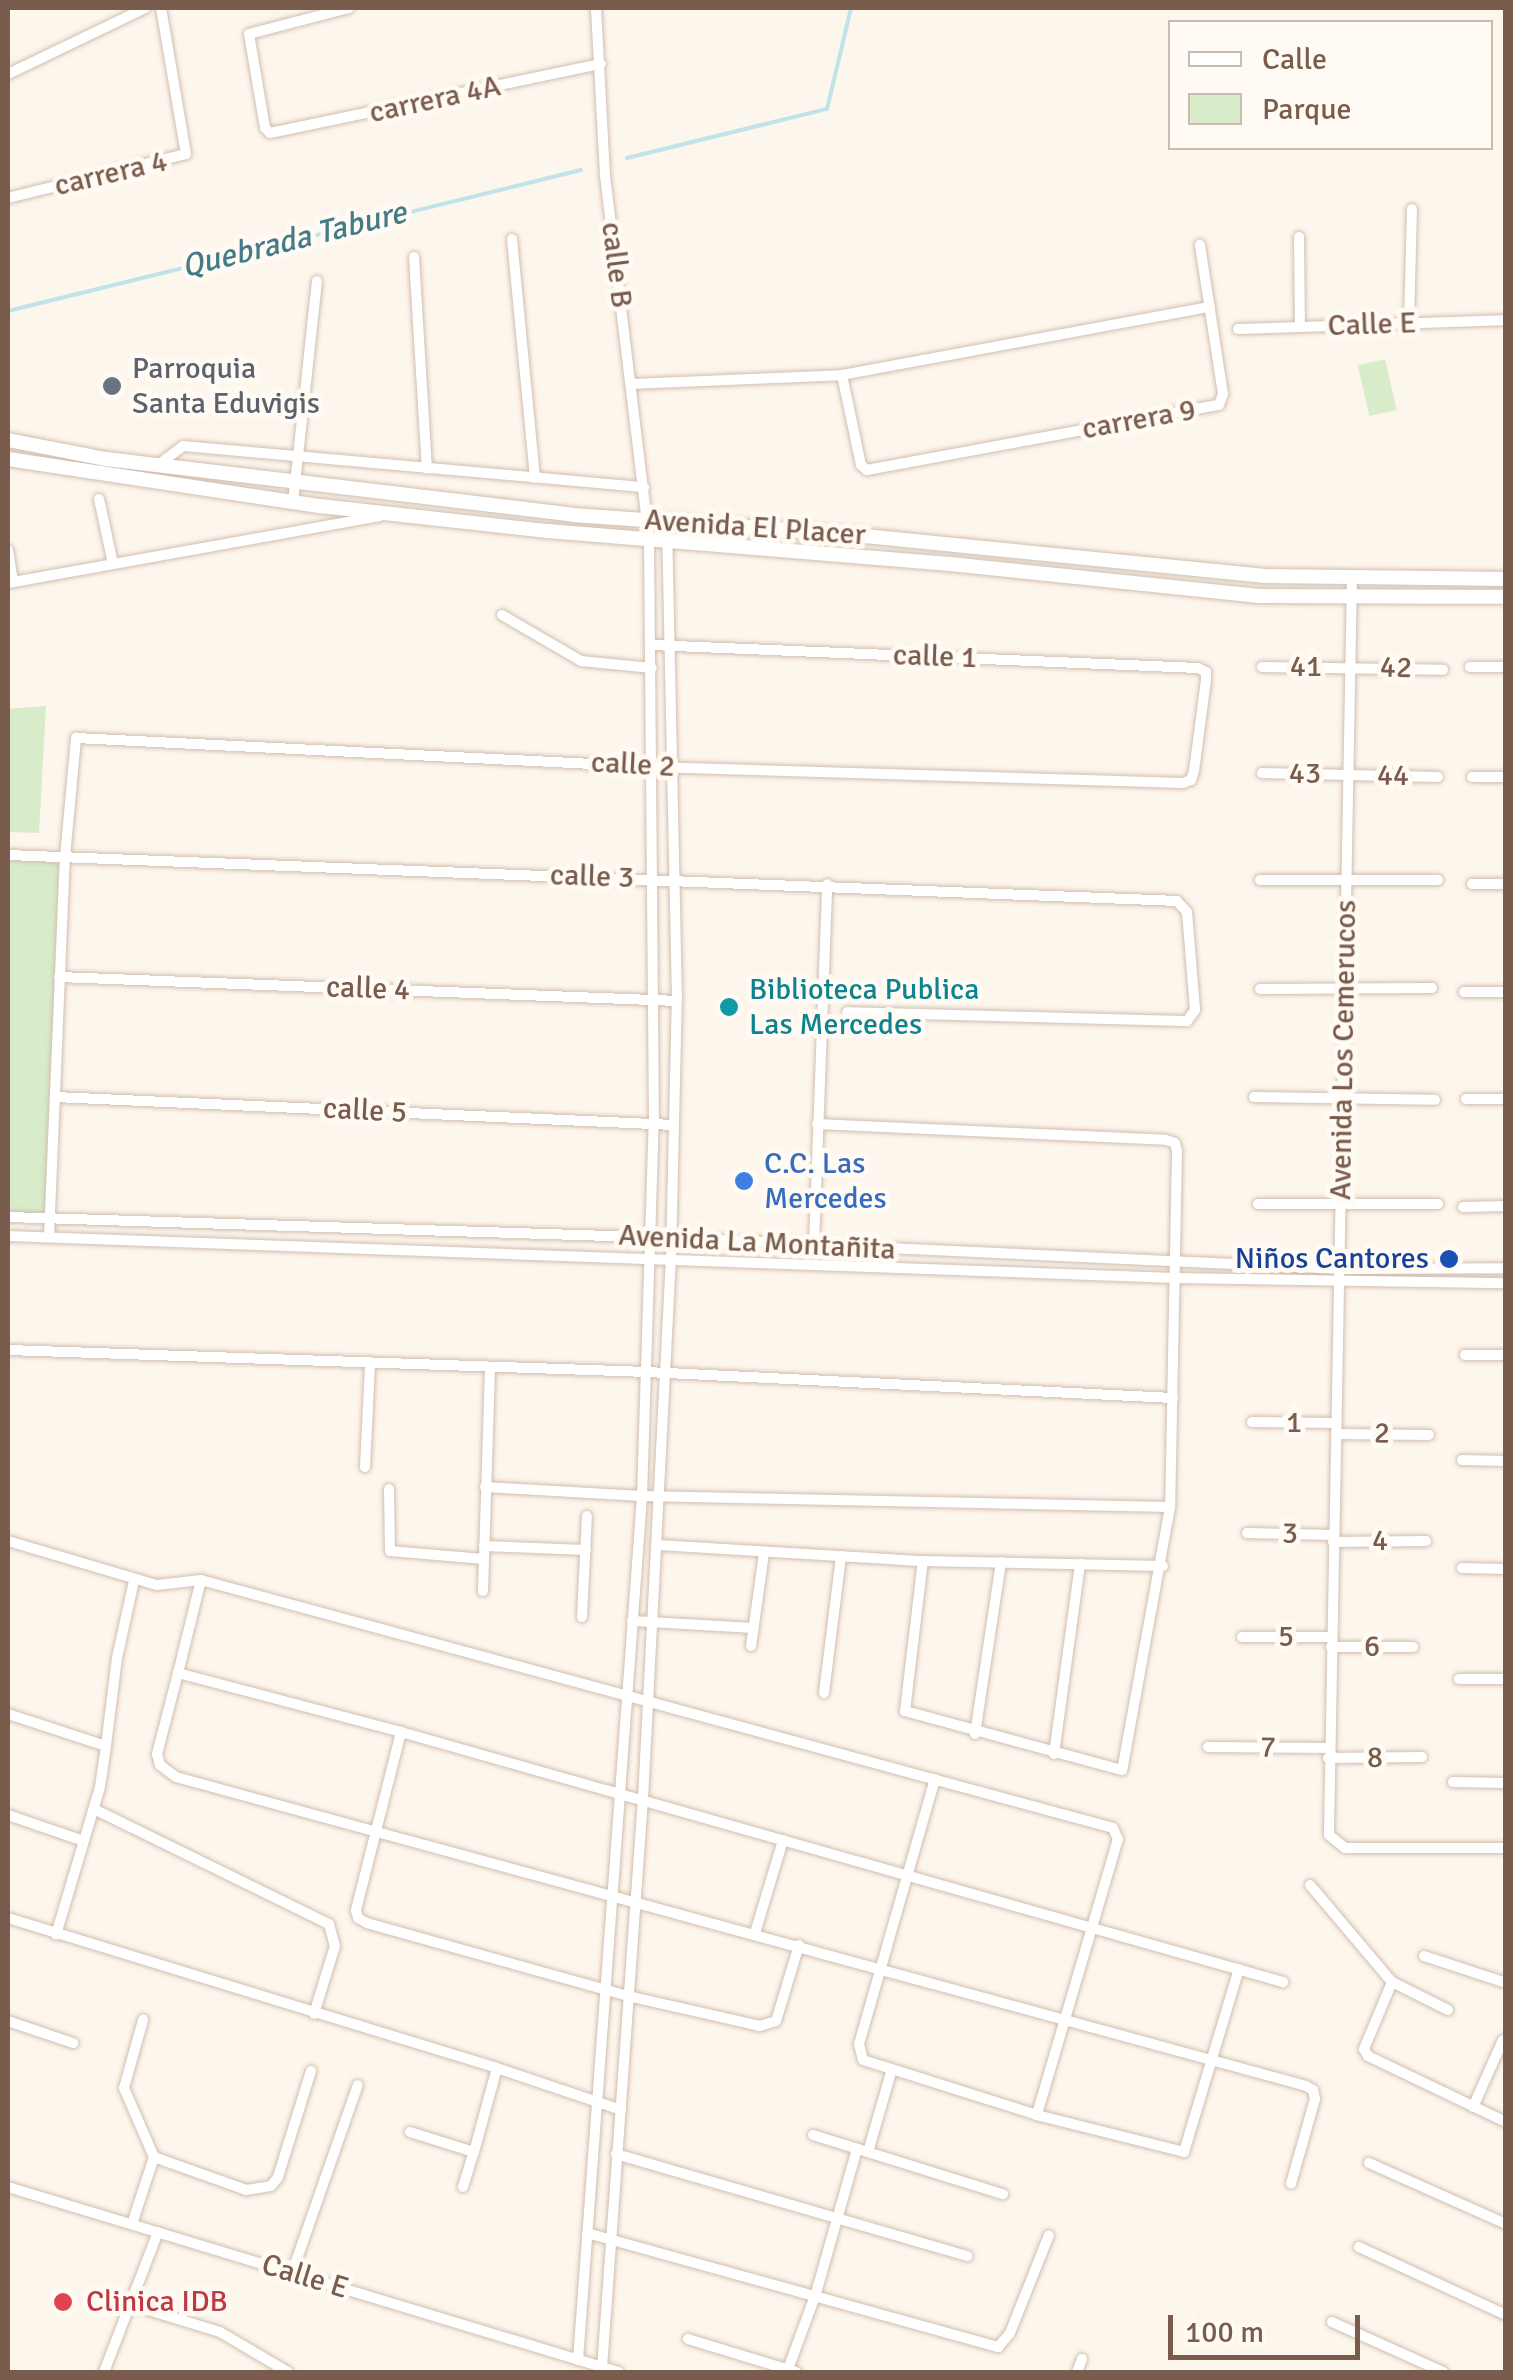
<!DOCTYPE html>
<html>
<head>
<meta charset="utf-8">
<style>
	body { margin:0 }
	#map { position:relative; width:1513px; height:2380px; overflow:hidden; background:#fdf6ec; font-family:Signika,sans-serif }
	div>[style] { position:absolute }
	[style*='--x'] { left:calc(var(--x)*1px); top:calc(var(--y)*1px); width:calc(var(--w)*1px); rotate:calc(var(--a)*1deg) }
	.green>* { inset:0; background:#d8ecc9; transform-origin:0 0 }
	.stream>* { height:4px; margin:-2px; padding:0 2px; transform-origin:2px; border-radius:2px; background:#bfe3e8 }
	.roads { filter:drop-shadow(0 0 2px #d1beb0) drop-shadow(0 0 2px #d1beb0) }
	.street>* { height:10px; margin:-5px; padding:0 5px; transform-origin:5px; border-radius:5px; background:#fff }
	.secondary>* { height:14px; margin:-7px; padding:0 7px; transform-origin:7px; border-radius:7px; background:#fff }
	.dots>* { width:28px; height:28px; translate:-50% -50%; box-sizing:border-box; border:5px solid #fffaf3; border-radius:50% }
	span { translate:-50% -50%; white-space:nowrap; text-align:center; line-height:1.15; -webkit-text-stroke:10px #fffaf3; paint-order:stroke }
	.street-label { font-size:30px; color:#7a5c4d }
	.worship-label { font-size:30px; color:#5b616d }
	.left { translate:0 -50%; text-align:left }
	.culture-label { font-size:30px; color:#0d838f }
	.shop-label { font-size:30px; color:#366cbe }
	.transit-label { font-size:30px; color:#164399 }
	.right { translate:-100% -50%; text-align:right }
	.health-label { font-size:30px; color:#be3a42 }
	.water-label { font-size:32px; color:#437c86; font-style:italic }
	.frame { position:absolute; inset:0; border:10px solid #7a5c4d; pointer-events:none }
	.legend { position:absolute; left:1168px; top:20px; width:325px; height:130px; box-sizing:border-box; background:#fffaf3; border:2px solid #cabbb1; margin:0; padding:12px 18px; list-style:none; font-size:30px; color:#7a5c4d }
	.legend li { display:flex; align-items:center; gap:20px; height:50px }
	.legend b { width:50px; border:2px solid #cabbb1 }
	.scale { position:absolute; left:1168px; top:2315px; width:192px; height:45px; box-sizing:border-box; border:5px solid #7a5c4d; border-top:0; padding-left:12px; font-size:30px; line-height:35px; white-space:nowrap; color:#7a5c4d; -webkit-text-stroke:8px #fffaf3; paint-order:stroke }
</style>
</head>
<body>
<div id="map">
	<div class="green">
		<i style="left:1385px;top:359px;width:52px;height:28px;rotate:77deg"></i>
		<i style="clip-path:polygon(46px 706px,39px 833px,8px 832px,8px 709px)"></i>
		<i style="clip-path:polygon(8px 859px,59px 861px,47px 1214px,8px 1212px)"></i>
	</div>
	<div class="stream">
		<i style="--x:627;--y:158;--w:206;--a:-13.8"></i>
		<i style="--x:827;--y:109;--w:104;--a:-76.6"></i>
		<i style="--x:8;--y:311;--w:590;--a:-13.82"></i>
	</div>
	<div class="roads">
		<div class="street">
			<i style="--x:349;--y:8;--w:103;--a:165.4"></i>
			<i style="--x:249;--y:34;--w:95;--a:80.3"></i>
			<i style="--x:265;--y:128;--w:7;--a:45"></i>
			<i style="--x:270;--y:133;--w:338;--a:-11.8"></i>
			<i style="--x:8;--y:74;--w:152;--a:-25.7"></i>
			<i style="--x:8;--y:198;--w:183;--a:-13.9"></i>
			<i style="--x:186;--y:154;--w:148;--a:-99.7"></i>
			<i style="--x:1299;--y:237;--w:90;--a:89.4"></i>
			<i style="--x:512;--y:239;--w:240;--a:84.5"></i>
			<i style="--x:414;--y:257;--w:212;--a:86.5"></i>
			<i style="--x:1409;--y:323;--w:114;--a:-88.5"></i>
			<i style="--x:1238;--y:329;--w:268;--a:-1.9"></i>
			<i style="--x:842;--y:375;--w:92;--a:78.1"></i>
			<i style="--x:861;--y:465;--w:8;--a:40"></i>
			<i style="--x:867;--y:470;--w:358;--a:-10.5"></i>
			<i style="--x:1219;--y:405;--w:12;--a:-70"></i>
			<i style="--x:1223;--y:394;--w:151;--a:-98.8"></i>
			<i style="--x:631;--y:384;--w:211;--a:-2.4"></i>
			<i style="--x:842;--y:375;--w:374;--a:-10.5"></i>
			<i style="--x:158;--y:465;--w:31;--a:-37"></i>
			<i style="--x:183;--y:446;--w:463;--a:5.1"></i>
			<i style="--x:99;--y:499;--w:66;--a:77.8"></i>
			<i style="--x:293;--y:502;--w:222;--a:-83.8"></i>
			<i style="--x:8;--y:550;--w:32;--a:81"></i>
			<i style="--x:1352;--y:577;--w:1258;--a:91.05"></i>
			<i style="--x:1329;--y:1835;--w:21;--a:39"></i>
			<i style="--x:1345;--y:1848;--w:161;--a:0"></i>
			<i style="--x:8;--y:583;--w:378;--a:-10.2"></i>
			<i style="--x:502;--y:615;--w:91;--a:30.2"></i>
			<i style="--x:581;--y:661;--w:71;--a:5.6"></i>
			<i style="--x:1262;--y:667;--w:181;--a:0.9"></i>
			<i style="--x:1470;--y:667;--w:36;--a:0"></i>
			<i style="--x:1262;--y:773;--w:176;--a:1.3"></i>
			<i style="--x:1472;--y:777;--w:34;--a:0"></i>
			<i style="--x:8;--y:855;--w:1170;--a:2.25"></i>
			<i style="--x:1177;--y:901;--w:15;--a:48"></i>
			<i style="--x:1187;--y:912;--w:98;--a:85.3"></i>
			<i style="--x:1195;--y:1010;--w:14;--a:126"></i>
			<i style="--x:1187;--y:1021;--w:340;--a:-178.5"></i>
			<i style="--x:1260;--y:880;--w:178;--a:0"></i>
			<i style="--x:1472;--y:884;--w:34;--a:0"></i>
			<i style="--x:59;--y:977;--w:618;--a:2.22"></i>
			<i style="--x:1260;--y:989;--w:172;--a:-0.3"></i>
			<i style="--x:1464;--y:992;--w:42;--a:0"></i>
			<i style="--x:55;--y:1097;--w:620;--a:2.59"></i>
			<i style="--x:1254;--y:1097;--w:181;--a:0.9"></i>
			<i style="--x:1466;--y:1099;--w:40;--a:0"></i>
			<i style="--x:817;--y:1124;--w:349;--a:2.6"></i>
			<i style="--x:1166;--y:1140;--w:9;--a:18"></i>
			<i style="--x:1175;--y:1143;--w:8;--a:76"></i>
			<i style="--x:1177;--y:1151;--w:356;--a:91.1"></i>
			<i style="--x:1170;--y:1507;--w:267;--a:100.3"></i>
			<i style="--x:1122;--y:1770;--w:225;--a:-164.8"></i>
			<i style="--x:905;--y:1711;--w:151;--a:-83.2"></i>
			<i style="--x:1258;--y:1204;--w:180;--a:0"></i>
			<i style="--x:1463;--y:1207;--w:43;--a:-1.3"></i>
			<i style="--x:8;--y:1217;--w:663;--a:1.81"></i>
			<i style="--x:671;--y:1238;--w:672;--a:2.65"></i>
			<i style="--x:1342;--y:1269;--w:164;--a:-0.3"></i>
			<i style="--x:8;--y:1236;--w:1168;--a:2.06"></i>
			<i style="--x:1175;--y:1278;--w:331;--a:0.9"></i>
			<i style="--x:49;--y:1237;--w:380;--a:-87.6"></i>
			<i style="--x:65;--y:857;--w:120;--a:-84.7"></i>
			<i style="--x:76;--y:738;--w:578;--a:2.88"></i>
			<i style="--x:653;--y:767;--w:530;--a:1.73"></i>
			<i style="--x:1183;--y:783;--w:9;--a:-21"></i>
			<i style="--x:1191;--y:780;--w:9;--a:-72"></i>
			<i style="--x:1194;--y:771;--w:92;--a:-82.5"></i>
			<i style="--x:1206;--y:680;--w:8;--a:-90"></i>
			<i style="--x:1206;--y:672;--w:9;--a:-153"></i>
			<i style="--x:1198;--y:668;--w:547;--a:-177.59"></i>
			<i style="--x:814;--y:1245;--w:361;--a:-87.9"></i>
			<i style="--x:8;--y:1350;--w:639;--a:1.97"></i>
			<i style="--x:647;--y:1372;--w:527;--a:2.83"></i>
			<i style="--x:1465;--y:1355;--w:41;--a:0"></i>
			<i style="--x:1252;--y:1422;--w:84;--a:0.7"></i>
			<i style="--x:1336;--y:1434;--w:93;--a:0.6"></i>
			<i style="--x:1462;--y:1460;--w:44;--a:1.3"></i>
			<i style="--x:365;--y:1467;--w:103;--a:-87.2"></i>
			<i style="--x:485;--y:1487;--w:157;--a:3.3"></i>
			<i style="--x:642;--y:1496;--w:528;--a:1.19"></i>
			<i style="--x:389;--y:1489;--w:62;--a:89.1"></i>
			<i style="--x:390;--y:1551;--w:94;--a:4.9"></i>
			<i style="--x:1247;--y:1533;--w:87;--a:1.3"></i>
			<i style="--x:8;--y:1541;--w:155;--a:16.5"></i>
			<i style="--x:157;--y:1585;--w:44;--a:-6.5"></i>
			<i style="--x:201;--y:1580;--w:945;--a:15.21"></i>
			<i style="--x:1113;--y:1828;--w:12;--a:66"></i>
			<i style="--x:1118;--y:1839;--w:288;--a:106.4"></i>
			<i style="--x:1333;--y:1542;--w:93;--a:-0.6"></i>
			<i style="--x:658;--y:1545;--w:265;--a:3.5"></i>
			<i style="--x:923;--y:1561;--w:240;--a:1.2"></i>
			<i style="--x:484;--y:1546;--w:102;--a:2.2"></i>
			<i style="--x:1462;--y:1568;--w:44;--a:1.3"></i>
			<i style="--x:201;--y:1580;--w:96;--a:103.9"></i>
			<i style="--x:178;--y:1673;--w:231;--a:14.8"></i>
			<i style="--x:483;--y:1591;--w:222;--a:-88.2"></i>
			<i style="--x:582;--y:1617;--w:101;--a:-87.2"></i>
			<i style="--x:632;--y:1621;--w:122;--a:3.3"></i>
			<i style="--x:1242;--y:1637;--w:89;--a:0"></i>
			<i style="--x:751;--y:1646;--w:94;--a:-82"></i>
			<i style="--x:1331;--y:1647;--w:82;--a:0"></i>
			<i style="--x:178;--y:1673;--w:84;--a:104.5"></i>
			<i style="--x:157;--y:1754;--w:11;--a:75"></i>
			<i style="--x:160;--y:1765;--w:20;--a:37"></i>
			<i style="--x:176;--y:1777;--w:1171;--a:15.29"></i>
			<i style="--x:1306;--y:2086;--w:8;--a:30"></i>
			<i style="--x:1313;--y:2090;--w:9;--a:77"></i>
			<i style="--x:1315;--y:2099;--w:88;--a:105.8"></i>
			<i style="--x:1459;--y:1679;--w:47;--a:0"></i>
			<i style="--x:824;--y:1693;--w:138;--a:-82.9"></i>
			<i style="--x:8;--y:1714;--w:103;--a:18.1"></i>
			<i style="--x:106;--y:1746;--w:41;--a:98.3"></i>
			<i style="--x:100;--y:1787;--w:154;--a:106.6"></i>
			<i style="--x:975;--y:1734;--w:174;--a:-81.4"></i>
			<i style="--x:106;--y:1746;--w:89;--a:-82.9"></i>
			<i style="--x:117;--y:1658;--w:79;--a:-77.6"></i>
			<i style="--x:1208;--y:1747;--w:121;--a:0.5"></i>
			<i style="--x:1054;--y:1754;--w:192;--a:-82.2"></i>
			<i style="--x:1328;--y:1758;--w:94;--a:-0.6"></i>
			<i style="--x:935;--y:1779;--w:276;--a:106"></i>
			<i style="--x:859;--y:2044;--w:16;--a:76"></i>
			<i style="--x:863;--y:2060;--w:182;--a:17.5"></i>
			<i style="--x:1037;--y:2115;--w:152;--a:14.1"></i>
			<i style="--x:1184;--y:2152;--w:191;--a:-73.3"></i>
			<i style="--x:1453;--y:1782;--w:53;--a:1.1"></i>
			<i style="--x:94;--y:1809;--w:262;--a:26.1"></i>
			<i style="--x:329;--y:1924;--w:23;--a:75"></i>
			<i style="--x:335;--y:1946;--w:71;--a:107.2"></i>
			<i style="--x:8;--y:1815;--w:80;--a:18.9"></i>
			<i style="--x:1310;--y:1885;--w:127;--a:49.8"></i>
			<i style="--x:8;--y:1918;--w:511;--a:17.05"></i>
			<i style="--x:497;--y:2068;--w:131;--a:18.7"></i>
			<i style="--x:755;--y:1933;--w:97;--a:-73.2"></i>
			<i style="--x:799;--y:1945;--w:79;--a:106.8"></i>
			<i style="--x:776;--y:2021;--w:17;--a:163"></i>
			<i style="--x:760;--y:2026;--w:135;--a:-167.2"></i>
			<i style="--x:628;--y:1996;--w:271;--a:-164.4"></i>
			<i style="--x:367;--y:1923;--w:10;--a:-151"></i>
			<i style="--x:358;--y:1918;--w:8;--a:-104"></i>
			<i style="--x:356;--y:1910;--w:184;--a:-75.8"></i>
			<i style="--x:401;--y:1732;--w:917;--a:15.83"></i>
			<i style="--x:1424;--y:1956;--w:86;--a:18.2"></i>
			<i style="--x:1448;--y:2010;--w:63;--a:-153.4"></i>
			<i style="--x:1392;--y:1982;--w:73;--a:112.7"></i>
			<i style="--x:1364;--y:2049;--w:8;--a:60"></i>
			<i style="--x:1368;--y:2056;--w:153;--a:25.6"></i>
			<i style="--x:8;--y:2021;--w:69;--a:18.7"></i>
			<i style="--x:1473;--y:2107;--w:73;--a:-65.9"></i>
			<i style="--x:410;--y:2132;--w:67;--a:17.4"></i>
			<i style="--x:474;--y:2152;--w:87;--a:-74.7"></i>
			<i style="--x:813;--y:2135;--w:199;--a:17.3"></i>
			<i style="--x:868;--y:2152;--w:86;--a:-73.9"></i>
			<i style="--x:616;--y:2154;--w:366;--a:16.2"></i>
			<i style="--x:154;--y:2157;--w:98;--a:19.7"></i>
			<i style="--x:246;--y:2190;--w:25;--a:-9"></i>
			<i style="--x:271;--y:2186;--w:11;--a:-52"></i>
			<i style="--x:278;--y:2177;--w:111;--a:-72.7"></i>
			<i style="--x:1369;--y:2163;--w:150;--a:24"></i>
			<i style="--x:8;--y:2187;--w:638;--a:16.85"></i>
			<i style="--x:463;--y:2187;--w:37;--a:-73"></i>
			<i style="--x:132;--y:2224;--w:71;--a:-71.8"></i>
			<i style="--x:154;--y:2157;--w:75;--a:-113.5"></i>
			<i style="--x:124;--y:2088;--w:71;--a:-74.4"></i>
			<i style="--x:587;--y:2233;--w:427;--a:15.5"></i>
			<i style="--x:998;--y:2347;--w:18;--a:-49"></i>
			<i style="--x:1010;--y:2333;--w:105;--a:-68.3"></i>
			<i style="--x:1359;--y:2247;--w:162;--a:24.8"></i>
			<i style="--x:292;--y:2273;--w:199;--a:-70.7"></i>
			<i style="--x:132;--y:2305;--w:92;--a:17.1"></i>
			<i style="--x:220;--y:2332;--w:79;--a:30.5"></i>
			<i style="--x:1332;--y:2322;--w:122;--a:24.2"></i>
			<i style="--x:688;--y:2339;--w:113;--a:17"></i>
			<i style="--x:578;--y:2360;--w:866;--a:-85.76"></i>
			<i style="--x:642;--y:1496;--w:372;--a:-88.2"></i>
			<i style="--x:654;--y:1124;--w:585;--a:-90.49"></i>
			<i style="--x:649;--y:539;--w:367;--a:-96.9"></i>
			<i style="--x:605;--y:175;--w:167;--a:-93.1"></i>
			<i style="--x:602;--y:2368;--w:570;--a:-85.88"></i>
			<i style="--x:643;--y:1799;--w:543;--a:-87.04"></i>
			<i style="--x:671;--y:1257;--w:256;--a:-88.7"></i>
			<i style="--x:677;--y:1001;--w:479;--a:-91.2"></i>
			<i style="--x:104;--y:2372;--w:150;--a:-68.9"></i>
			<i style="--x:787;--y:2372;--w:84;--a:-69.8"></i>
			<i style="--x:816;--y:2293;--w:150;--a:-74.1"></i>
			<i style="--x:1077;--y:2372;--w:14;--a:-69"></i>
		</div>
		<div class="secondary">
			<i style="--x:8;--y:440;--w:100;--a:11"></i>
			<i style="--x:106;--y:459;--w:470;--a:6.8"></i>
			<i style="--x:573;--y:515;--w:273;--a:4"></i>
			<i style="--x:845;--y:534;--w:420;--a:5.7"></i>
			<i style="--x:1263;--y:576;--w:243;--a:0.7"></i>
			<i style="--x:8;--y:459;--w:316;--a:8.6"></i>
			<i style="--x:320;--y:506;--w:229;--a:6.3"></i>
			<i style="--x:548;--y:531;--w:403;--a:4.7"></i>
			<i style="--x:950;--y:564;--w:311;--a:5.9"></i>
			<i style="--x:1259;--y:596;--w:247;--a:0.2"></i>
		</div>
	</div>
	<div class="dots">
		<i style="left:112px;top:386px;background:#6b7280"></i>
		<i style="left:729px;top:1007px;background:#0f9aa8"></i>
		<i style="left:744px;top:1181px;background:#3f7fe0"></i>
		<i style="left:1449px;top:1259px;background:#1a4fb4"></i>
		<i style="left:63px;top:2302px;background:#e0444e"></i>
	</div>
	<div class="street-label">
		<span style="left:435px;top:100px;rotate:-12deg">carrera 4A</span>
		<span style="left:111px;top:174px;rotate:-13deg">carrera 4</span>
		<span style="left:616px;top:265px;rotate:83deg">calle B</span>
		<span style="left:1372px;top:325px;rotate:-2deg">Calle E</span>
		<span style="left:1139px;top:420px;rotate:-10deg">carrera 9</span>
		<span style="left:755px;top:528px;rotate:4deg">Avenida El Placer</span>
		<span style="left:935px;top:657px;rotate:2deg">calle 1</span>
		<span style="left:1306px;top:667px">41</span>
		<span style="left:1396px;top:668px;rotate:2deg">42</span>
		<span style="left:633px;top:765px;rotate:3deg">calle 2</span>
		<span style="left:1305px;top:774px">43</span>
		<span style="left:1393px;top:776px;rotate:1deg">44</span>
		<span style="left:592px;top:877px;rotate:2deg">calle 3</span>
		<span style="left:368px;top:989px;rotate:2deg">calle 4</span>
		<span style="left:1344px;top:1050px;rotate:-89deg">Avenida Los Cemerucos</span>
		<span style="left:365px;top:1111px;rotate:3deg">calle 5</span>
		<span style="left:757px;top:1243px;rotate:3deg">Avenida La Montañita</span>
		<span style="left:1294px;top:1423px">1</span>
		<span style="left:1382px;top:1434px;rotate:1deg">2</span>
		<span style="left:1290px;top:1534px;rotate:1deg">3</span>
		<span style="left:1380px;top:1541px">4</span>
		<span style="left:1286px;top:1637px">5</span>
		<span style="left:1372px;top:1647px">6</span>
		<span style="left:1268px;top:1748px;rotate:1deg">7</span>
		<span style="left:1375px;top:1758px;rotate:-1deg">8</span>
		<span style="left:305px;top:2277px;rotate:17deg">Calle E</span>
	</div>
	<div class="worship-label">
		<span class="left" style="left:132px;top:386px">Parroquia<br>Santa Eduvigis</span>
	</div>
	<div class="culture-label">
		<span class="left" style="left:749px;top:1007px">Biblioteca Publica<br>Las Mercedes</span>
	</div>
	<div class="shop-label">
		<span class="left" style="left:764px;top:1181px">C.C. Las<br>Mercedes</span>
	</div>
	<div class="transit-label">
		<span class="right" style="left:1429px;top:1259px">Niños Cantores</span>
	</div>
	<div class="health-label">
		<span class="left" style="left:86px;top:2302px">Clinica IDB</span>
	</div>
	<div class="water-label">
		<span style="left:294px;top:240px;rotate:-14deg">Quebrada Tabure</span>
	</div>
	<div class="frame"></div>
	<ul class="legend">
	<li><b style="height:12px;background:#fff"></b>Calle</li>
	<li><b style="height:28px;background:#d8ecc9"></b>Parque</li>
	</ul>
	<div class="scale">100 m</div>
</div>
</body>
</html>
